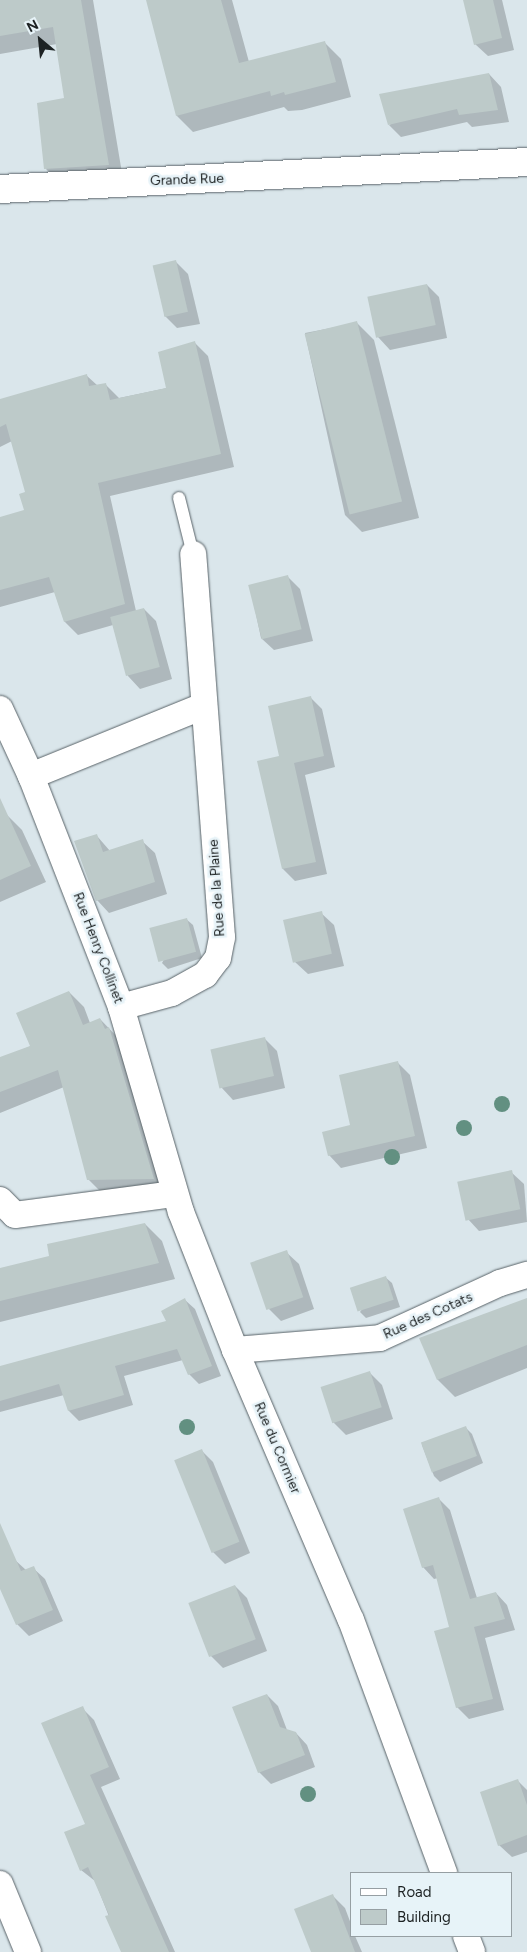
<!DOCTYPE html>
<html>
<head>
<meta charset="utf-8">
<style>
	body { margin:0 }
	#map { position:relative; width:527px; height:1952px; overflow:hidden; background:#dae6eb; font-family:Figtree,sans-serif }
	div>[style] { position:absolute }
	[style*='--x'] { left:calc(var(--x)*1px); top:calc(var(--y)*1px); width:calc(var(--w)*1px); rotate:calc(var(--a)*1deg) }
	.shadow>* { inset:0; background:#0003 }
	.building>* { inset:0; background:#bdcac9; transform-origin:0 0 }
	.roads { filter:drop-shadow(0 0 1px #596368) drop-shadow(0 0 1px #596368) }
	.service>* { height:12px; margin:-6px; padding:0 6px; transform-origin:6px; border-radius:6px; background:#fff }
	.minor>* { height:26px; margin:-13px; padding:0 13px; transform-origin:13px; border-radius:13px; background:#fff }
	.tertiary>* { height:28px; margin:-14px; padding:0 14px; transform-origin:14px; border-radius:14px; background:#fff }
	.trees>* { width:16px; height:16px; margin:-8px; border-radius:50%; background:#629081 }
	span { translate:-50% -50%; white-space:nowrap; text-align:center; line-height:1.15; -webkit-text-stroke:5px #e7f3f8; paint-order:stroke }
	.street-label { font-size:14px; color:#1d2223 }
	.legend { position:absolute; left:350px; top:1872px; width:162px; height:65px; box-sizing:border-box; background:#e7f3f8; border:1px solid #969fa3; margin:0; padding:6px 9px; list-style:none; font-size:15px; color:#1d2223 }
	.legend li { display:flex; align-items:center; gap:10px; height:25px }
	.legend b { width:25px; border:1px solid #969fa3 }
	.north { position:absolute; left:15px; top:15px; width:50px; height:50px; -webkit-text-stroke:4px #e7f3f8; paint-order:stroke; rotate:332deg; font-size:14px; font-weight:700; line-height:20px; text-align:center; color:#1d2223 }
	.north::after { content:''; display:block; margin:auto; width:18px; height:22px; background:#1d2223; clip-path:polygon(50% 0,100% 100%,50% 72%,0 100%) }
</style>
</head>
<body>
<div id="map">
	<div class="shadow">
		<i style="clip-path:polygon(0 0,93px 0,123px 179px,60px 183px,45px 168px,66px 99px,57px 44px,0 54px)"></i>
		<i style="clip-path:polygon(147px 0,232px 0,249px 62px,325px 43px,341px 59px,351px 97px,302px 110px,288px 111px,284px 107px,193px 132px,177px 116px)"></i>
		<i style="clip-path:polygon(464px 0,502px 0,514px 50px,488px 56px,475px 44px)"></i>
		<i style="clip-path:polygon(489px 74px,501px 87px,509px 122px,472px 127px,467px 122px,401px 137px,389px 125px)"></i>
		<i style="clip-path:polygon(175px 261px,188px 274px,200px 324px,177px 328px,164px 315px)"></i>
		<i style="clip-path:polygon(427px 285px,439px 297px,447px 338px,390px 350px,378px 337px)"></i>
		<i style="clip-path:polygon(357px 323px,374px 340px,419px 518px,362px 532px,345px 515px,305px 333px)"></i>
		<i style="clip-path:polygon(194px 342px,208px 356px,234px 467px,110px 496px,136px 611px,144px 609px,156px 621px,172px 679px,140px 689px,128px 676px,113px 625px,78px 635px,65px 622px,55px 592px,0 607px,0 518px,25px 511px,27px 492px,12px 441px,0 447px,0 400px,86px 375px,98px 386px,106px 385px,119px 398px,167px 388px)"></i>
		<i style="clip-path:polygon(288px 577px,300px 589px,313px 641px,274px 650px,261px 638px,250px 586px)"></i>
		<i style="clip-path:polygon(310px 697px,322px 709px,335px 767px,305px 775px,327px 874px,295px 881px,283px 869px,280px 757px)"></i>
		<i style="clip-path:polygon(7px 815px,22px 830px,46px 882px,0 902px,0 818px)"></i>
		<i style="clip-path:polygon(97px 836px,110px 851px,142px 841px,155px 853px,167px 894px,109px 913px,97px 900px)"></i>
		<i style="clip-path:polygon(321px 913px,334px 925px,344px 966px,308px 974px,295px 962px,285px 921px)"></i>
		<i style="clip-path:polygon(186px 919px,193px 925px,202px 958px,168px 969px,162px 963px)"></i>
		<i style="clip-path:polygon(69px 992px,84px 1007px,90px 1023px,100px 1019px,123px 1043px,168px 1193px,103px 1194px,88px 1179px,64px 1087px,0 1113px,0 1059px,31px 1046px)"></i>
		<i style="clip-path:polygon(265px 1039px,277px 1051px,285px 1088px,233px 1100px,221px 1087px)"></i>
		<i style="clip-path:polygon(398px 1063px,410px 1075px,427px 1148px,341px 1168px,329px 1155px)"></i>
		<i style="clip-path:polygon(511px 1172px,524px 1184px,527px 1222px,479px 1231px,467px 1218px)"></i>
		<i style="clip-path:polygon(145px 1224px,162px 1241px,175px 1279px,0 1322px,0 1269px,51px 1257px)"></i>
		<i style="clip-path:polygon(286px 1252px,299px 1264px,314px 1309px,281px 1321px,268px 1308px)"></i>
		<i style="clip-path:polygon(385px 1277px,392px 1283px,400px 1307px,366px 1318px,360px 1312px)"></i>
		<i style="clip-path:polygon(185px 1300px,195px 1309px,221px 1376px,199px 1384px,189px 1374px,183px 1360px,124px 1376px,133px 1405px,79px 1421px,69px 1411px,64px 1395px,0 1412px,0 1367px,167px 1322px)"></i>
		<i style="clip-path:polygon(527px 1300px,527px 1368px,455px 1397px,438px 1380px,421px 1339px)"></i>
		<i style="clip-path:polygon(369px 1372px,382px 1385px,393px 1419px,346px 1435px,333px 1422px)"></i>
		<i style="clip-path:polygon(465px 1427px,472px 1434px,483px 1463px,440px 1482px,434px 1476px,422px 1445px)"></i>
		<i style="clip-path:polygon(202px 1451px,213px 1462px,250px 1553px,225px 1564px,213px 1552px)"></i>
		<i style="clip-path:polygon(439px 1499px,450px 1510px,477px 1598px,496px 1593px,507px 1605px,515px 1630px,485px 1638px,504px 1710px,469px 1719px,457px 1707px,451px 1628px,438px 1578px,434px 1579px,423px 1567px)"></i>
		<i style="clip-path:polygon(15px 1560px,26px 1570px,33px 1568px,45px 1579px,63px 1621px,29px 1636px,17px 1624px,0 1581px,0 1566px)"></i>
		<i style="clip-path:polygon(235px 1586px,247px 1598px,267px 1651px,223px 1668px,211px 1656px,190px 1604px)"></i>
		<i style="clip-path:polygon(267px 1695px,278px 1706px,287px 1730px,296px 1733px,307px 1745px,315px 1767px,271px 1784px,259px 1772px)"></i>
		<i style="clip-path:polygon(82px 1708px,94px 1720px,120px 1779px,101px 1787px,175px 1952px,123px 1952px,95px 1881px,81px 1870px,87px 1825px)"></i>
		<i style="clip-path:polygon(517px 1780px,527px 1790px,527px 1852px,512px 1857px,499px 1845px)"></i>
		<i style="clip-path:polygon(332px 1895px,345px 1908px,351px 1924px,351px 1936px,355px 1936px,362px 1952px,312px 1952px)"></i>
	</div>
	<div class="building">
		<i style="clip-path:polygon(0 0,81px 0,109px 165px,44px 169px,37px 103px,64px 98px,53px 27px,0 36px)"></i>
		<i style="clip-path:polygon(146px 0,221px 0,239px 63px,325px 41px,336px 82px,285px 95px,284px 92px,271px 96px,270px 91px,176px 116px)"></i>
		<i style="clip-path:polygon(463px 0,493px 0,502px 38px,474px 45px)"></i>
		<i style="clip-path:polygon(489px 73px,498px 110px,459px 115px,457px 109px,388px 125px,379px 94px)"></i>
		<i style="left:176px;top:260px;width:53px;height:24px;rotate:77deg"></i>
		<i style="left:427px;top:284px;width:42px;height:61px;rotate:78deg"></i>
		<i style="left:357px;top:321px;width:186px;height:54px;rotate:76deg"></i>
		<i style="clip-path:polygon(195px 341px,221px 454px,98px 483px,125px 604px,64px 622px,49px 577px,0 590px,0 517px,24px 510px,19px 494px,25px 492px,6px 424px,0 427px,0 399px,87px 374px,89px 386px,106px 383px,110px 400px,166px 388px,158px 352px)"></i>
		<i style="left:288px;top:575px;width:56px;height:41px;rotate:76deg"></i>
		<i style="left:144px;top:608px;width:61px;height:35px;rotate:75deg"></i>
		<i style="clip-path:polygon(311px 696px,324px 756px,294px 763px,316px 862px,282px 869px,257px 761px,279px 756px,268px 706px)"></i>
		<i style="clip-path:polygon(0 798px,31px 866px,0 880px)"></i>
		<i style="clip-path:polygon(97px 834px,103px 852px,143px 839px,155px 882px,96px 901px,74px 841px)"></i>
		<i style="left:322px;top:911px;width:44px;height:40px;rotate:77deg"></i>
		<i style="left:187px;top:918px;width:35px;height:39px;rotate:75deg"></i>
		<i style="clip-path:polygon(69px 991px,83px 1025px,100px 1018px,105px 1029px,109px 1027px,154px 1179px,87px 1180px,58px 1070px,0 1092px,0 1057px,30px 1046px,16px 1013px)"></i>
		<i style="left:265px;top:1037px;width:40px;height:56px;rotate:77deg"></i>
		<i style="clip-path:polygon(398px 1061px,415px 1136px,328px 1156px,322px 1132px,350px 1125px,339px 1075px)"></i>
		<i style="left:512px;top:1170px;width:40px;height:56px;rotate:78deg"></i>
		<i style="clip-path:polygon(145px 1223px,159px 1263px,0 1301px,0 1268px,49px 1256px,47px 1244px)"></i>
		<i style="left:287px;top:1250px;width:50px;height:39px;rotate:71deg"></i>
		<i style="left:386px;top:1276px;width:25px;height:38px;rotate:72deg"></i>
		<i style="clip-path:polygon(185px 1298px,212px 1366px,188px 1375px,177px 1349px,115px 1366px,124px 1395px,68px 1411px,59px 1384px,0 1401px,0 1366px,166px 1321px,161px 1311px)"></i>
		<i style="clip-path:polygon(527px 1298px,527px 1345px,437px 1380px,419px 1338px)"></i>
		<i style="left:370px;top:1371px;width:38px;height:52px;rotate:72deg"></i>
		<i style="left:466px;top:1426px;width:32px;height:48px;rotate:70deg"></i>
		<i style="left:202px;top:1449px;width:100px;height:30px;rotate:68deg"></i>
		<i style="clip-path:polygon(439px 1497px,470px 1599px,496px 1592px,505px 1619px,474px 1627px,493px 1699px,456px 1708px,434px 1631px,449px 1627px,433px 1565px,422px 1568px,403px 1509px)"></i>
		<i style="clip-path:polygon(0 1523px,21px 1571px,34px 1566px,53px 1610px,16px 1625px,0 1589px)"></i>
		<i style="left:235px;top:1585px;width:58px;height:50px;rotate:69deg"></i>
		<i style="clip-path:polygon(267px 1694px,280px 1727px,296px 1732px,305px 1755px,258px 1773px,232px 1707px)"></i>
		<i style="clip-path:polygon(83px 1706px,109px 1767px,90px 1775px,169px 1952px,121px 1952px,105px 1916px,109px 1915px,88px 1867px,80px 1871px,64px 1832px,85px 1824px,41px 1723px)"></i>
		<i style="clip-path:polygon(518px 1779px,527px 1805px,527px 1835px,498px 1846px,480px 1792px)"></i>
		<i style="clip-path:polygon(333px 1894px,355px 1952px,311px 1952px,294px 1909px)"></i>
	</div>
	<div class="roads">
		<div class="service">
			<i style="--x:179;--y:498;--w:58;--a:76"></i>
		</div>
		<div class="minor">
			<i style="--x:0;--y:709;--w:74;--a:65.2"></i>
			<i style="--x:31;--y:776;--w:248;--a:68.7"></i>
			<i style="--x:121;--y:1007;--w:214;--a:73.7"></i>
			<i style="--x:181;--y:1212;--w:148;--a:68.6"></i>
			<i style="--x:235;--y:1350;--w:294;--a:66.8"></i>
			<i style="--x:351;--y:1620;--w:270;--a:69.8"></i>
			<i style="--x:31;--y:776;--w:186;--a:-22.1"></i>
			<i style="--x:121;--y:1007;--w:53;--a:-15.4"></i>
			<i style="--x:172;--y:993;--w:38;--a:-29"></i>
			<i style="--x:205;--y:975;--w:21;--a:-53"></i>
			<i style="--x:218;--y:958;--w:21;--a:-79"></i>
			<i style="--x:222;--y:937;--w:384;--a:-94.3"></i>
			<i style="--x:0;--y:1200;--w:21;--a:45"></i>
			<i style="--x:15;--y:1215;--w:161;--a:-7.5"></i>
			<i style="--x:235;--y:1350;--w:145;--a:-4.7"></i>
			<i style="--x:380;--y:1338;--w:132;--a:-24.6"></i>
			<i style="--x:500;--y:1283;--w:28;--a:-17"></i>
			<i style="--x:0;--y:1884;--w:74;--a:67.6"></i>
			<i style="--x:466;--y:1936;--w:17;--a:69"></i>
		</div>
		<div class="tertiary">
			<i style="--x:0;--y:189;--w:528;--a:-2.93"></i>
		</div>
	</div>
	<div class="trees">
		<i style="left:502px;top:1104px"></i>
		<i style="left:464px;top:1128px"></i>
		<i style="left:392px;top:1157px"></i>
		<i style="left:187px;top:1427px"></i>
		<i style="left:308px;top:1794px"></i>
	</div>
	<div class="street-label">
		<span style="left:187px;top:180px;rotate:-2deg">Grande Rue</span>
		<span style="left:217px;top:888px;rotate:-94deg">Rue de la Plaine</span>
		<span style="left:98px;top:948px;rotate:69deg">Rue Henry Collinet</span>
		<span style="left:428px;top:1316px;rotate:-24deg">Rue des Cotats</span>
		<span style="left:277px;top:1448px;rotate:67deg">Rue du Cormier</span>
	</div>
	<ul class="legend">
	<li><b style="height:6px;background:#fff"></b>Road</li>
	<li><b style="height:14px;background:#bdcac9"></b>Building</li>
	</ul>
	<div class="north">N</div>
</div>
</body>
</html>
